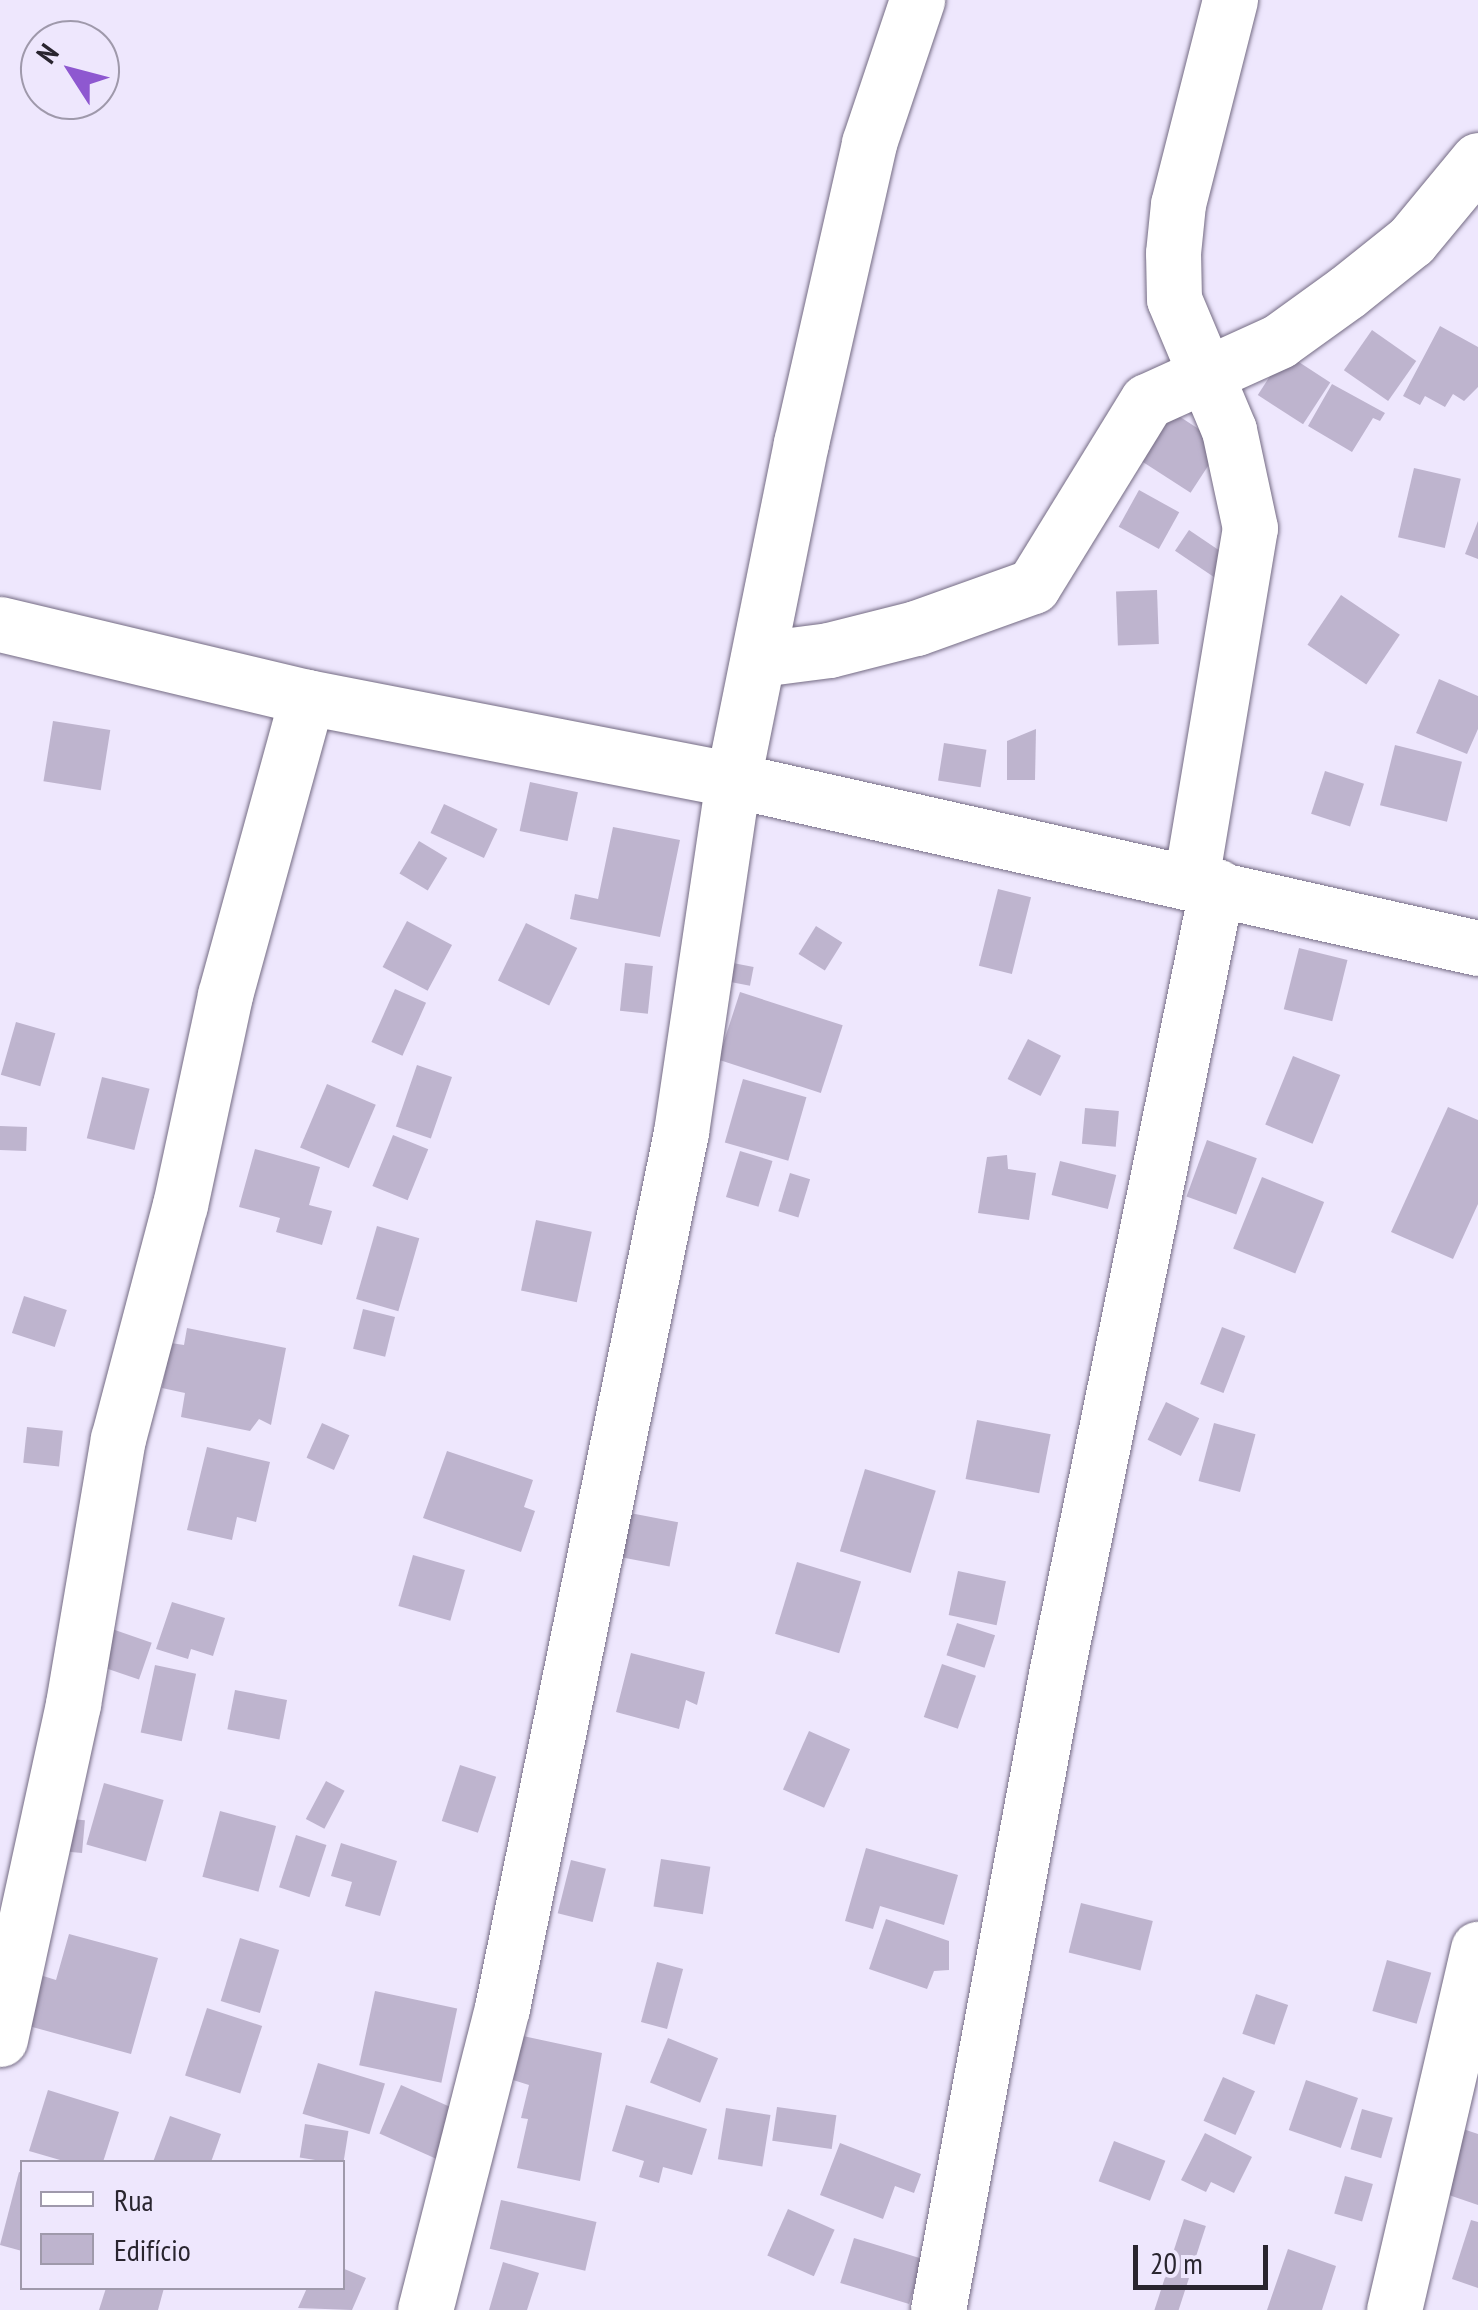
<!DOCTYPE html>
<html>
<head>
<meta charset="utf-8">
<style>
	body { margin:0 }
	#map { position:relative; width:1478px; height:2310px; overflow:hidden; background:#eee7fd; font-family:"PT Sans Narrow",sans-serif }
	div>[style] { position:absolute }
	[style*='--x'] { left:calc(var(--x)*1px); top:calc(var(--y)*1px); width:calc(var(--w)*1px); rotate:calc(var(--a)*1deg) }
	.building>* { inset:0; background:#beb4ce; transform-origin:0 0 }
	.roads { filter:drop-shadow(0 0 2px #746b83) drop-shadow(0 0 2px #746b83) }
	.minor>* { height:55px; margin:-27.5px; padding:0 27.5px; transform-origin:27.5px; border-radius:27.5px; background:#fff }
	span { translate:-50% -50%; white-space:nowrap; text-align:center; line-height:1.15; -webkit-text-stroke:10px #eee7fd; paint-order:stroke }
	.legend { position:absolute; left:20px; top:2160px; width:325px; height:130px; box-sizing:border-box; background:#eee7fd; border:2px solid #9f99ab; margin:0; padding:12px 18px; list-style:none; font-size:30px; color:#29252f }
	.legend li { display:flex; align-items:center; gap:20px; height:50px }
	.legend b { width:50px; border:2px solid #9f99ab }
	.north { position:absolute; left:20px; top:20px; width:100px; height:100px; box-sizing:border-box; background:#eee7fd; border:2px solid #9f99ab; border-radius:50%; rotate:306deg; font-size:28px; font-weight:700; line-height:40px; text-align:center; color:#29252f }
	.north::after { content:''; display:block; margin:auto; width:35px; height:45px; background:#8e58d0; clip-path:polygon(50% 0,100% 100%,50% 72%,0 100%) }
	.scale { position:absolute; left:1133px; top:2245px; width:135px; height:45px; box-sizing:border-box; border:5px solid #29252f; border-top:0; padding-left:12px; font-size:30px; line-height:35px; white-space:nowrap; color:#29252f; -webkit-text-stroke:8px #eee7fd; paint-order:stroke }
</style>
</head>
<body>
<div id="map">
	<div class="building">
		<i style="clip-path:polygon(1440px 326px,1478px 347px,1478px 387px,1464px 401px,1453px 394px,1445px 407px,1425px 396px,1420px 405px,1403px 396px)"></i>
		<i style="left:1372px;top:330px;width:54px;height:49px;rotate:35deg"></i>
		<i style="left:1285px;top:353px;width:54px;height:50px;rotate:33deg"></i>
		<i style="clip-path:polygon(1332px 384px,1385px 413px,1380px 421px,1373px 418px,1352px 452px,1308px 426px)"></i>
		<i style="left:1171px;top:411px;width:61px;height:58px;rotate:33deg"></i>
		<i style="left:1414px;top:468px;width:48px;height:71px;rotate:13deg"></i>
		<i style="left:1139px;top:490px;width:46px;height:42px;rotate:29deg"></i>
		<i style="clip-path:polygon(1478px 521px,1478px 559px,1465px 554px)"></i>
		<i style="left:1189px;top:530px;width:50px;height:25px;rotate:34deg"></i>
		<i style="left:1157px;top:590px;width:54px;height:41px;rotate:88deg"></i>
		<i style="left:1341px;top:595px;width:71px;height:60px;rotate:34deg"></i>
		<i style="clip-path:polygon(1439px 679px,1478px 696px,1478px 729px,1467px 754px,1416px 733px)"></i>
		<i style="left:53px;top:721px;width:58px;height:61px;rotate:9deg"></i>
		<i style="clip-path:polygon(1036px 729px,1035px 780px,1007px 780px,1007px 741px)"></i>
		<i style="left:944px;top:743px;width:43px;height:38px;rotate:9deg"></i>
		<i style="left:1395px;top:745px;width:69px;height:62px;rotate:14deg"></i>
		<i style="left:1325px;top:771px;width:41px;height:45px;rotate:18deg"></i>
		<i style="left:530px;top:782px;width:49px;height:50px;rotate:12deg"></i>
		<i style="left:444px;top:804px;width:59px;height:32px;rotate:25deg"></i>
		<i style="clip-path:polygon(613px 827px,680px 840px,660px 937px,570px 919px,575px 894px,598px 899px)"></i>
		<i style="left:419px;top:841px;width:33px;height:38px;rotate:31deg"></i>
		<i style="left:998px;top:889px;width:34px;height:79px;rotate:14deg"></i>
		<i style="left:407px;top:921px;width:51px;height:52px;rotate:28deg"></i>
		<i style="left:526px;top:923px;width:57px;height:64px;rotate:26deg"></i>
		<i style="left:816px;top:926px;width:31px;height:33px;rotate:32deg"></i>
		<i style="left:1299px;top:948px;width:50px;height:63px;rotate:14deg"></i>
		<i style="left:625px;top:963px;width:28px;height:48px;rotate:6deg"></i>
		<i style="left:733px;top:963px;width:21px;height:19px;rotate:11deg"></i>
		<i style="left:395px;top:989px;width:34px;height:58px;rotate:24deg"></i>
		<i style="left:740px;top:992px;width:108px;height:71px;rotate:18deg"></i>
		<i style="left:16px;top:1022px;width:41px;height:55px;rotate:16deg"></i>
		<i style="left:1028px;top:1039px;width:37px;height:45px;rotate:27deg"></i>
		<i style="left:1293px;top:1056px;width:51px;height:74px;rotate:22deg"></i>
		<i style="left:417px;top:1065px;width:37px;height:65px;rotate:19deg"></i>
		<i style="left:102px;top:1077px;width:49px;height:63px;rotate:14deg"></i>
		<i style="left:743px;top:1079px;width:66px;height:66px;rotate:16deg"></i>
		<i style="left:327px;top:1084px;width:53px;height:69px;rotate:23deg"></i>
		<i style="clip-path:polygon(1448px 1107px,1478px 1120px,1478px 1204px,1453px 1259px,1391px 1232px)"></i>
		<i style="left:1085px;top:1108px;width:34px;height:36px;rotate:5deg"></i>
		<i style="left:0;top:1126px;width:27px;height:24px;rotate:2deg"></i>
		<i style="left:393px;top:1135px;width:38px;height:55px;rotate:22deg"></i>
		<i style="left:1207px;top:1140px;width:53px;height:60px;rotate:20deg"></i>
		<i style="clip-path:polygon(255px 1149px,320px 1167px,309px 1205px,332px 1211px,322px 1245px,276px 1232px,280px 1218px,239px 1207px)"></i>
		<i style="left:740px;top:1151px;width:34px;height:48px;rotate:17deg"></i>
		<i style="clip-path:polygon(1007px 1155px,1008px 1169px,1036px 1173px,1029px 1220px,978px 1213px,987px 1157px)"></i>
		<i style="left:1060px;top:1161px;width:58px;height:35px;rotate:14deg"></i>
		<i style="left:790px;top:1173px;width:21px;height:40px;rotate:17deg"></i>
		<i style="left:1262px;top:1177px;width:67px;height:77px;rotate:22deg"></i>
		<i style="left:536px;top:1220px;width:57px;height:72px;rotate:12deg"></i>
		<i style="left:377px;top:1226px;width:44px;height:76px;rotate:16deg"></i>
		<i style="left:24px;top:1296px;width:45px;height:39px;rotate:18deg"></i>
		<i style="left:363px;top:1309px;width:33px;height:41px;rotate:14deg"></i>
		<i style="left:1222px;top:1327px;width:25px;height:61px;rotate:21deg"></i>
		<i style="clip-path:polygon(187px 1328px,286px 1348px,271px 1425px,259px 1419px,250px 1431px,181px 1417px,185px 1393px,162px 1388px,171px 1343px,184px 1345px)"></i>
		<i style="left:1166px;top:1402px;width:37px;height:42px;rotate:26deg"></i>
		<i style="left:977px;top:1420px;width:75px;height:60px;rotate:11deg"></i>
		<i style="left:322px;top:1423px;width:30px;height:38px;rotate:24deg"></i>
		<i style="left:1214px;top:1423px;width:43px;height:60px;rotate:15deg"></i>
		<i style="left:27px;top:1427px;width:36px;height:36px;rotate:6deg"></i>
		<i style="clip-path:polygon(207px 1447px,270px 1462px,256px 1522px,237px 1517px,232px 1540px,187px 1530px)"></i>
		<i style="clip-path:polygon(447px 1451px,533px 1480px,524px 1507px,535px 1511px,521px 1552px,423px 1518px)"></i>
		<i style="left:865px;top:1469px;width:74px;height:86px;rotate:17deg"></i>
		<i style="left:630px;top:1513px;width:49px;height:45px;rotate:11deg"></i>
		<i style="left:413px;top:1555px;width:54px;height:53px;rotate:16deg"></i>
		<i style="left:797px;top:1562px;width:67px;height:75px;rotate:17deg"></i>
		<i style="left:958px;top:1571px;width:49px;height:45px;rotate:12deg"></i>
		<i style="clip-path:polygon(172px 1602px,225px 1618px,213px 1656px,191px 1649px,188px 1659px,156px 1649px)"></i>
		<i style="left:957px;top:1623px;width:40px;height:34px;rotate:18deg"></i>
		<i style="left:112px;top:1629px;width:42px;height:39px;rotate:19deg"></i>
		<i style="clip-path:polygon(631px 1653px,705px 1672px,697px 1705px,686px 1700px,679px 1729px,616px 1712px)"></i>
		<i style="left:942px;top:1664px;width:36px;height:56px;rotate:19deg"></i>
		<i style="left:155px;top:1665px;width:42px;height:69px;rotate:12deg"></i>
		<i style="left:235px;top:1690px;width:53px;height:40px;rotate:11deg"></i>
		<i style="left:809px;top:1731px;width:45px;height:64px;rotate:24deg"></i>
		<i style="left:460px;top:1765px;width:38px;height:59px;rotate:18deg"></i>
		<i style="left:326px;top:1781px;width:21px;height:43px;rotate:28deg"></i>
		<i style="left:104px;top:1783px;width:62px;height:64px;rotate:16deg"></i>
		<i style="left:220px;top:1811px;width:58px;height:68px;rotate:15deg"></i>
		<i style="left:60px;top:1818px;width:25px;height:33px;rotate:5deg"></i>
		<i style="left:296px;top:1835px;width:32px;height:55px;rotate:18deg"></i>
		<i style="clip-path:polygon(341px 1843px,397px 1861px,380px 1916px,345px 1906px,352px 1882px,331px 1876px)"></i>
		<i style="clip-path:polygon(866px 1848px,958px 1875px,944px 1925px,880px 1906px,873px 1929px,845px 1921px)"></i>
		<i style="left:661px;top:1859px;width:50px;height:48px;rotate:9deg"></i>
		<i style="left:571px;top:1860px;width:36px;height:55px;rotate:14deg"></i>
		<i style="left:1081px;top:1903px;width:74px;height:51px;rotate:14deg"></i>
		<i style="clip-path:polygon(886px 1919px,949px 1941px,949px 1970px,934px 1971px,927px 1989px,869px 1969px)"></i>
		<i style="clip-path:polygon(69px 1934px,158px 1958px,131px 2054px,25px 2025px,40px 1975px,56px 1980px)"></i>
		<i style="left:240px;top:1938px;width:41px;height:66px;rotate:17deg"></i>
		<i style="left:1387px;top:1960px;width:46px;height:53px;rotate:16deg"></i>
		<i style="left:657px;top:1962px;width:27px;height:62px;rotate:15deg"></i>
		<i style="left:375px;top:1991px;width:84px;height:76px;rotate:12deg"></i>
		<i style="left:1256px;top:1994px;width:34px;height:42px;rotate:19deg"></i>
		<i style="left:207px;top:2008px;width:58px;height:71px;rotate:18deg"></i>
		<i style="clip-path:polygon(523px 2036px,602px 2053px,580px 2181px,517px 2168px,528px 2119px,521px 2118px,529px 2085px,513px 2080px)"></i>
		<i style="left:668px;top:2038px;width:54px;height:48px;rotate:22deg"></i>
		<i style="left:318px;top:2063px;width:70px;height:53px;rotate:17deg"></i>
		<i style="left:1223px;top:2077px;width:35px;height:48px;rotate:24deg"></i>
		<i style="left:1306px;top:2080px;width:55px;height:53px;rotate:19deg"></i>
		<i style="left:401px;top:2085px;width:62px;height:53px;rotate:24deg"></i>
		<i style="clip-path:polygon(48px 2090px,119px 2112px,103px 2162px,67px 2162px,29px 2151px)"></i>
		<i style="clip-path:polygon(626px 2105px,707px 2129px,692px 2175px,663px 2167px,659px 2183px,639px 2177px,644px 2161px,612px 2151px)"></i>
		<i style="left:777px;top:2107px;width:60px;height:34px;rotate:8deg"></i>
		<i style="left:726px;top:2108px;width:45px;height:52px;rotate:9deg"></i>
		<i style="left:1362px;top:2109px;width:32px;height:42px;rotate:16deg"></i>
		<i style="clip-path:polygon(170px 2116px,221px 2134px,211px 2162px,153px 2162px)"></i>
		<i style="left:305px;top:2124px;width:44px;height:34px;rotate:9deg"></i>
		<i style="clip-path:polygon(1451px 2125px,1478px 2134px,1478px 2205px,1443px 2193px)"></i>
		<i style="clip-path:polygon(1205px 2133px,1252px 2157px,1234px 2193px,1211px 2182px,1206px 2192px,1181px 2180px)"></i>
		<i style="left:1114px;top:2141px;width:55px;height:43px;rotate:21deg"></i>
		<i style="clip-path:polygon(840px 2143px,921px 2174px,914px 2193px,895px 2186px,883px 2219px,820px 2195px)"></i>
		<i style="clip-path:polygon(19px 2172px,22px 2173px,22px 2251px,0 2245px)"></i>
		<i style="left:1345px;top:2176px;width:29px;height:39px;rotate:16deg"></i>
		<i style="left:501px;top:2200px;width:98px;height:50px;rotate:13deg"></i>
		<i style="left:788px;top:2209px;width:51px;height:51px;rotate:24deg"></i>
		<i style="left:1184px;top:2219px;width:23px;height:96px;rotate:18deg"></i>
		<i style="clip-path:polygon(1471px 2220px,1478px 2222px,1478px 2288px,1452px 2279px)"></i>
		<i style="left:854px;top:2238px;width:72px;height:47px;rotate:17deg"></i>
		<i style="clip-path:polygon(1288px 2249px,1336px 2266px,1322px 2310px,1267px 2310px)"></i>
		<i style="clip-path:polygon(503px 2262px,539px 2273px,527px 2310px,489px 2310px)"></i>
		<i style="clip-path:polygon(342px 2268px,366px 2278px,352px 2310px,298px 2308px,307px 2288px,342px 2288px)"></i>
		<i style="clip-path:polygon(106px 2288px,164px 2288px,158px 2310px,99px 2310px)"></i>
	</div>
	<div class="roads">
		<div class="minor">
			<i style="--x:0;--y:624;--w:316;--a:13.4"></i>
			<i style="--x:307;--y:697;--w:434;--a:11"></i>
			<i style="--x:733;--y:780;--w:764;--a:12.71"></i>
			<i style="--x:760;--y:659;--w:70;--a:-7.4"></i>
			<i style="--x:829;--y:650;--w:90;--a:-14.2"></i>
			<i style="--x:916;--y:628;--w:124;--a:-19.7"></i>
			<i style="--x:1033;--y:586;--w:217;--a:-58.4"></i>
			<i style="--x:1147;--y:401;--w:145;--a:-24.4"></i>
			<i style="--x:1279;--y:341;--w:84;--a:-35.8"></i>
			<i style="--x:1347;--y:292;--w:82;--a:-38.6"></i>
			<i style="--x:1411;--y:241;--w:105;--a:-50.4"></i>
			<i style="--x:1191;--y:880;--w:357;--a:-80.5"></i>
			<i style="--x:1250;--y:528;--w:100;--a:-102.1"></i>
			<i style="--x:1229;--y:430;--w:142;--a:-112.8"></i>
			<i style="--x:1174;--y:299;--w:46;--a:-91.2"></i>
			<i style="--x:1173;--y:253;--w:49;--a:-84.2"></i>
			<i style="--x:1178;--y:204;--w:211;--a:-75.7"></i>
			<i style="--x:0;--y:2039;--w:343;--a:-77.7"></i>
			<i style="--x:73;--y:1704;--w:269;--a:-80.4"></i>
			<i style="--x:118;--y:1439;--w:242;--a:-75.2"></i>
			<i style="--x:180;--y:1205;--w:215;--a:-77.9"></i>
			<i style="--x:225;--y:995;--w:309;--a:-74.6"></i>
			<i style="--x:425;--y:2310;--w:312;--a:-75.7"></i>
			<i style="--x:502;--y:2008;--w:894;--a:-78.45"></i>
			<i style="--x:681;--y:1132;--w:356;--a:-81.6"></i>
			<i style="--x:733;--y:780;--w:344;--a:-78.6"></i>
			<i style="--x:801;--y:443;--w:308;--a:-77.2"></i>
			<i style="--x:869;--y:143;--w:151;--a:-71.4"></i>
			<i style="--x:938;--y:2310;--w:647;--a:-79.49"></i>
			<i style="--x:1056;--y:1674;--w:804;--a:-78.45"></i>
			<i style="--x:1394;--y:2310;--w:371;--a:-76.9"></i>
		</div>
	</div>
	<ul class="legend">
	<li><b style="height:12px;background:#fff"></b>Rua</li>
	<li><b style="height:28px;background:#beb4ce"></b>Edifício</li>
	</ul>
	<div class="north">N</div>
	<div class="scale">20 m</div>
</div>
</body>
</html>
